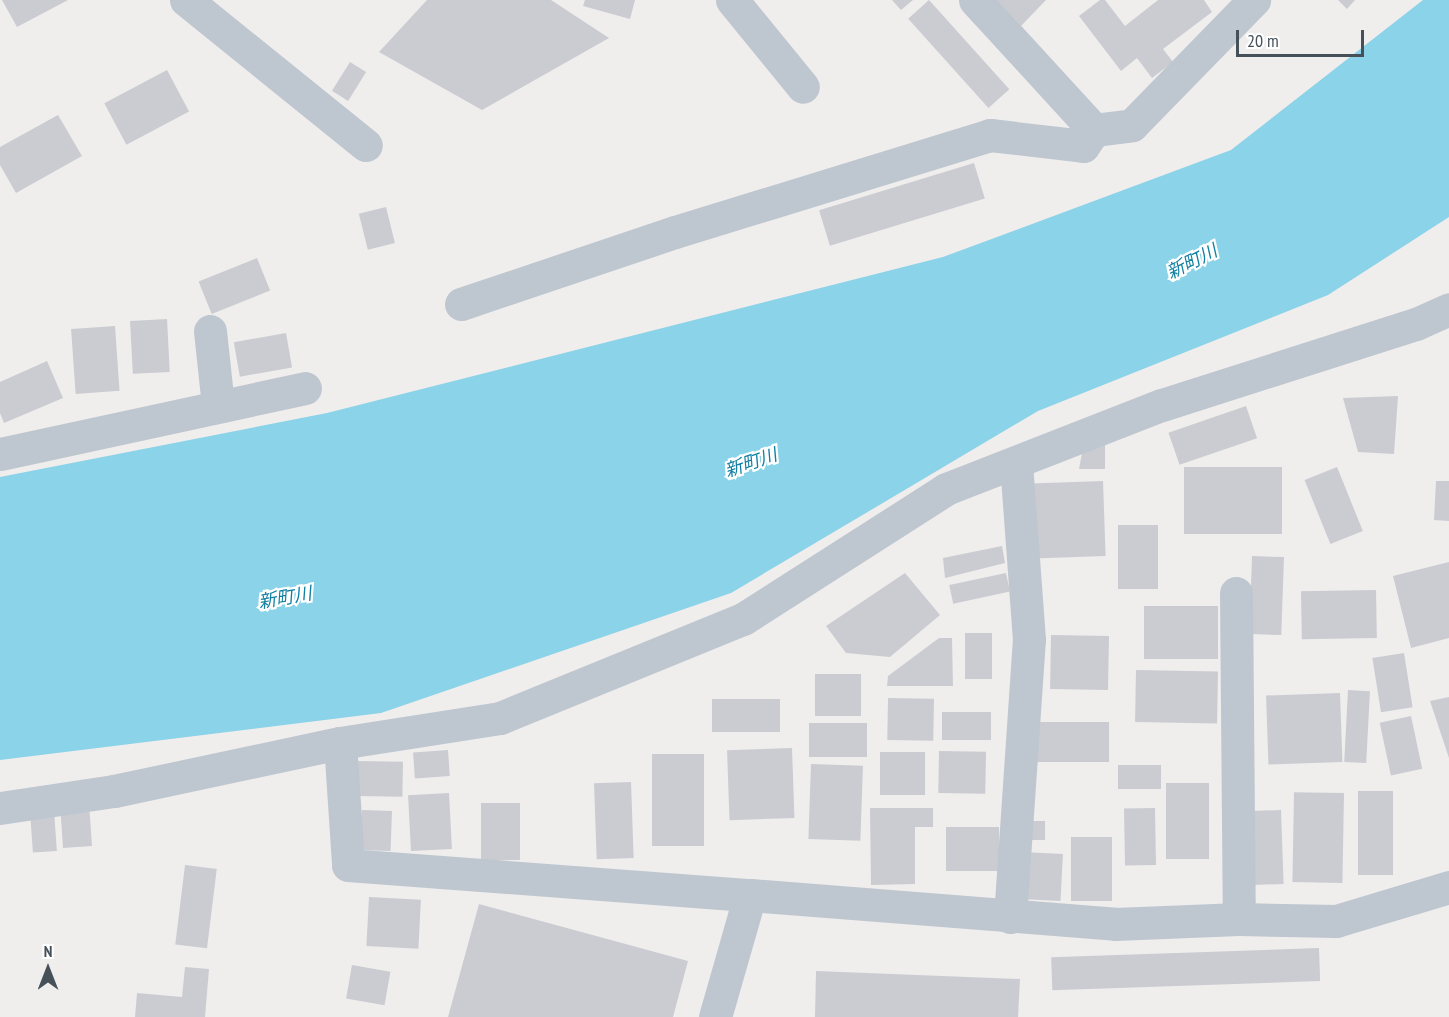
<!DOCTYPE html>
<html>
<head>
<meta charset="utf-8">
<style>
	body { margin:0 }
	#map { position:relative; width:1449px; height:1017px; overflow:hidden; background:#f0eded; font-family:"PT Sans Narrow","Noto Sans JP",sans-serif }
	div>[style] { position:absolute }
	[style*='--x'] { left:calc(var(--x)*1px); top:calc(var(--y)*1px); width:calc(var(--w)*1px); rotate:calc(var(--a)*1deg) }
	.water>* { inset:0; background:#8ad3e8 }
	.building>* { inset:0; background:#caccd2; transform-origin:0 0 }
	.minor>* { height:33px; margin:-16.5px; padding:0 16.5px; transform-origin:16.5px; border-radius:16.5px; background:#bec7cf }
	span { translate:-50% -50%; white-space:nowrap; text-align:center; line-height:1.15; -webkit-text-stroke:4.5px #fff; paint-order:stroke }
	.water-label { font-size:18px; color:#1180a2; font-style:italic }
	.north { position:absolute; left:18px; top:939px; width:60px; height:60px; -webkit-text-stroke:4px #fff; paint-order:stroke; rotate:0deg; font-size:16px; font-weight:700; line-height:24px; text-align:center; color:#465059 }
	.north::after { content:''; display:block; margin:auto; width:21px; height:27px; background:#465059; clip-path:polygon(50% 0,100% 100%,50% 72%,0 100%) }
	.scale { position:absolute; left:1236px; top:30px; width:128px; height:27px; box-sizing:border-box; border:3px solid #465059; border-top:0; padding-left:8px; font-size:18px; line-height:21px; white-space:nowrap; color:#465059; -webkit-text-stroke:4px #fff; paint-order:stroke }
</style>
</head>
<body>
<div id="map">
	<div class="water">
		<i style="clip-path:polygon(1423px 0,1449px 0,1449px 217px,1328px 295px,1038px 411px,731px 593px,381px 713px,0 760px,0 477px,327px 413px,943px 257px,1231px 150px)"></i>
	</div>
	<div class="building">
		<i style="clip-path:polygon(2px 0,68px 0,17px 27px)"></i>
		<i style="clip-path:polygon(427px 0,551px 0,609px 38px,482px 110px,379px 52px)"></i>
		<i style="clip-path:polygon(585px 0,635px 0,630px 19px,583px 6px)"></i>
		<i style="clip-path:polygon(892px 0,913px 0,901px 10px)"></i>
		<i style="left:929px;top:0;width:120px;height:28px;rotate:48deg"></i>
		<i style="clip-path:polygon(997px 0,1046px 0,1021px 26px)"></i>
		<i style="clip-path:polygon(1100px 0,1105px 0,1125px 26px,1158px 0,1204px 0,1212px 12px,1163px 49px,1173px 62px,1152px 78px,1137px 58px,1121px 71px,1079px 16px)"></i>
		<i style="clip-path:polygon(1338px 0,1355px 0,1347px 9px)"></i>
		<i style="left:350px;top:62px;width:19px;height:34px;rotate:32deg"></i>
		<i style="left:167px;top:70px;width:47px;height:71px;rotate:62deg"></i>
		<i style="clip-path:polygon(58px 115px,82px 156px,16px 193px,0 165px,0 147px)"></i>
		<i style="left:974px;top:163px;width:37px;height:162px;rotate:73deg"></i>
		<i style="left:386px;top:207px;width:37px;height:28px;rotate:76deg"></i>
		<i style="left:257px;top:258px;width:35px;height:63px;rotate:68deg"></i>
		<i style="left:167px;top:319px;width:53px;height:37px;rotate:87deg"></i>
		<i style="left:115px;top:326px;width:65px;height:44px;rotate:86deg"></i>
		<i style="left:286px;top:333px;width:35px;height:53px;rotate:80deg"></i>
		<i style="clip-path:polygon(47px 361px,63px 398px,4px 423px,0 413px,0 382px)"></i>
		<i style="clip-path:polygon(1398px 396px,1394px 454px,1358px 452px,1343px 398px)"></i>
		<i style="left:1246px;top:406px;width:34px;height:82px;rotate:71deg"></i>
		<i style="clip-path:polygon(1105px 443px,1105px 469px,1079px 469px,1082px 453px)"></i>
		<i style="left:1184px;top:467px;width:98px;height:67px"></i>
		<i style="left:1337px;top:467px;width:69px;height:35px;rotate:68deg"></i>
		<i style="left:1103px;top:481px;width:75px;height:72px;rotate:88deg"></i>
		<i style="clip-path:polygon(1436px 481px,1449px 481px,1449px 521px,1434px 520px)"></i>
		<i style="left:1118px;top:525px;width:40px;height:64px"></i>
		<i style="clip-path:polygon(1002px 546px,1005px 563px,945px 578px,943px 558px)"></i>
		<i style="left:1252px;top:556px;width:32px;height:78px;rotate:2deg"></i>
		<i style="clip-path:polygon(1449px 562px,1449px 638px,1411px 648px,1393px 576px)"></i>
		<i style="clip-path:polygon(905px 573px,940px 615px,890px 657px,846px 653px,826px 626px)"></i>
		<i style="left:1006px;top:573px;width:19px;height:58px;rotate:78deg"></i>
		<i style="left:1376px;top:590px;width:48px;height:75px;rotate:89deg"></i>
		<i style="left:1144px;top:606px;width:74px;height:53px"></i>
		<i style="left:965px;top:633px;width:27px;height:46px"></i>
		<i style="left:1051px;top:635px;width:58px;height:54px;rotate:1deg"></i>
		<i style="clip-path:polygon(939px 638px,952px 638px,953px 686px,887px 686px,888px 676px)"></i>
		<i style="left:1404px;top:653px;width:55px;height:32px;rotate:81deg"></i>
		<i style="left:1136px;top:670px;width:82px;height:52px;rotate:1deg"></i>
		<i style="left:815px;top:674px;width:46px;height:42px"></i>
		<i style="left:1348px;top:690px;width:22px;height:72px;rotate:3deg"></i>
		<i style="left:1340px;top:693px;width:69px;height:74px;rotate:88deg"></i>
		<i style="clip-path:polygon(1449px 697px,1449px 758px,1430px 701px)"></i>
		<i style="left:888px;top:698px;width:46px;height:42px;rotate:1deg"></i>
		<i style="left:712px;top:699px;width:68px;height:33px"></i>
		<i style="left:942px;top:712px;width:49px;height:28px"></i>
		<i style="left:1411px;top:716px;width:54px;height:32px;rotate:78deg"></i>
		<i style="left:1109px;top:722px;width:40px;height:76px;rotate:90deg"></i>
		<i style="left:809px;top:723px;width:58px;height:34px"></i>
		<i style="left:792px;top:748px;width:70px;height:65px;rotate:88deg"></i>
		<i style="left:448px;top:750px;width:26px;height:35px;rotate:86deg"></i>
		<i style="left:939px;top:751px;width:47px;height:42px;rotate:1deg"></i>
		<i style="left:880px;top:752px;width:45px;height:43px"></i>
		<i style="left:652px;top:754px;width:52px;height:92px"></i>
		<i style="left:358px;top:761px;width:45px;height:35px;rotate:1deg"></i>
		<i style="left:811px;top:764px;width:52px;height:75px;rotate:2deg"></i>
		<i style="left:1118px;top:765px;width:43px;height:24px"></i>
		<i style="left:631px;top:782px;width:76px;height:37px;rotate:88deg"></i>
		<i style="left:1166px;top:783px;width:43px;height:76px"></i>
		<i style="left:1358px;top:791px;width:35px;height:84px"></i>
		<i style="left:449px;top:793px;width:56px;height:41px;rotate:87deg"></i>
		<i style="left:1344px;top:793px;width:90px;height:50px;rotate:91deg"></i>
		<i style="left:89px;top:803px;width:43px;height:29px;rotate:86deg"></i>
		<i style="left:481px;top:803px;width:39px;height:57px"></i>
		<i style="clip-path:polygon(870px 808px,933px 808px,933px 827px,915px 827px,915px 884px,871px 885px)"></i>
		<i style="left:1155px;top:808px;width:57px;height:31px;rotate:89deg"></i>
		<i style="left:54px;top:810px;width:41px;height:24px;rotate:86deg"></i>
		<i style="left:362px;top:810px;width:30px;height:40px;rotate:2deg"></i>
		<i style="left:1281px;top:810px;width:74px;height:32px;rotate:88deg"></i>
		<i style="left:1028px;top:821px;width:17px;height:19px"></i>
		<i style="left:946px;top:827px;width:53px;height:44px"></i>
		<i style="left:1071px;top:837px;width:41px;height:64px"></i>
		<i style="left:1023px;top:852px;width:40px;height:47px;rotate:3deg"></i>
		<i style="left:185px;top:865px;width:32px;height:80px;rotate:7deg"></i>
		<i style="left:369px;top:897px;width:52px;height:49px;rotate:3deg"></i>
		<i style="clip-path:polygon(479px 904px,688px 961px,673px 1017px,448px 1017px)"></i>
		<i style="left:1319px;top:948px;width:33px;height:268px;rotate:88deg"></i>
		<i style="left:352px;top:965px;width:39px;height:34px;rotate:10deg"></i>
		<i style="clip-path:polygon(185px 967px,209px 969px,205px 1017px,135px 1017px,137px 993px,182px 997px)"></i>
		<i style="clip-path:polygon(816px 971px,1020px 979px,1018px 1017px,815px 1017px)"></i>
	</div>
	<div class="minor">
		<i style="--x:186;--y:0;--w:231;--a:38.9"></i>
		<i style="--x:732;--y:0;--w:112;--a:50.8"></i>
		<i style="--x:975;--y:0;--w:176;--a:47.5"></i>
		<i style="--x:461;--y:304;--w:226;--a:-18.6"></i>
		<i style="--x:675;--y:232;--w:330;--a:-17.1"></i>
		<i style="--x:990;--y:135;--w:94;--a:6.7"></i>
		<i style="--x:1083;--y:146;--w:19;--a:-55"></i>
		<i style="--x:1094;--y:130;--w:38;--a:-7"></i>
		<i style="--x:1132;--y:125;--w:175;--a:-45.7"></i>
		<i style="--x:210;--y:331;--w:75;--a:83.9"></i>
		<i style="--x:0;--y:454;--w:312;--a:-12.2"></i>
		<i style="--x:1236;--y:593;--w:326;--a:89.5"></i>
		<i style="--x:340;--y:743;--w:122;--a:86.2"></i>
		<i style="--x:348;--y:865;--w:403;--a:4.3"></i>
		<i style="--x:0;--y:808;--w:115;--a:-8.5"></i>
		<i style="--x:114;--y:791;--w:231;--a:-12"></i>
		<i style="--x:340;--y:743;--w:162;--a:-8.9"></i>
		<i style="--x:500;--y:718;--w:262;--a:-22.2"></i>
		<i style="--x:743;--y:619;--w:241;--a:-32.6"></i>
		<i style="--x:946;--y:489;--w:232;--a:-21.3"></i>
		<i style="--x:1162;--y:405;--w:267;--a:-17.7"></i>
		<i style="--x:1416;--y:324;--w:36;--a:-24"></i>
		<i style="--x:1010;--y:917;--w:278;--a:-86.1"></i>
		<i style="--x:1029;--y:640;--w:178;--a:-94.2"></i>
		<i style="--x:715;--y:1017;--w:127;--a:-74"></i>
		<i style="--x:750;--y:895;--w:366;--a:4.5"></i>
		<i style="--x:1115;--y:924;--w:124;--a:-2.3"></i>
		<i style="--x:1239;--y:919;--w:97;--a:1.2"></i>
		<i style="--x:1336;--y:921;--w:118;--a:-16.7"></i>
	</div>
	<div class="water-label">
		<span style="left:1192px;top:262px;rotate:-27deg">新町川</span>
		<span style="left:751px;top:463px;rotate:-19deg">新町川</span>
		<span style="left:285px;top:598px;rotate:-10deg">新町川</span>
	</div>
	<div class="north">N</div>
	<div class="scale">20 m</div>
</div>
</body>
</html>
